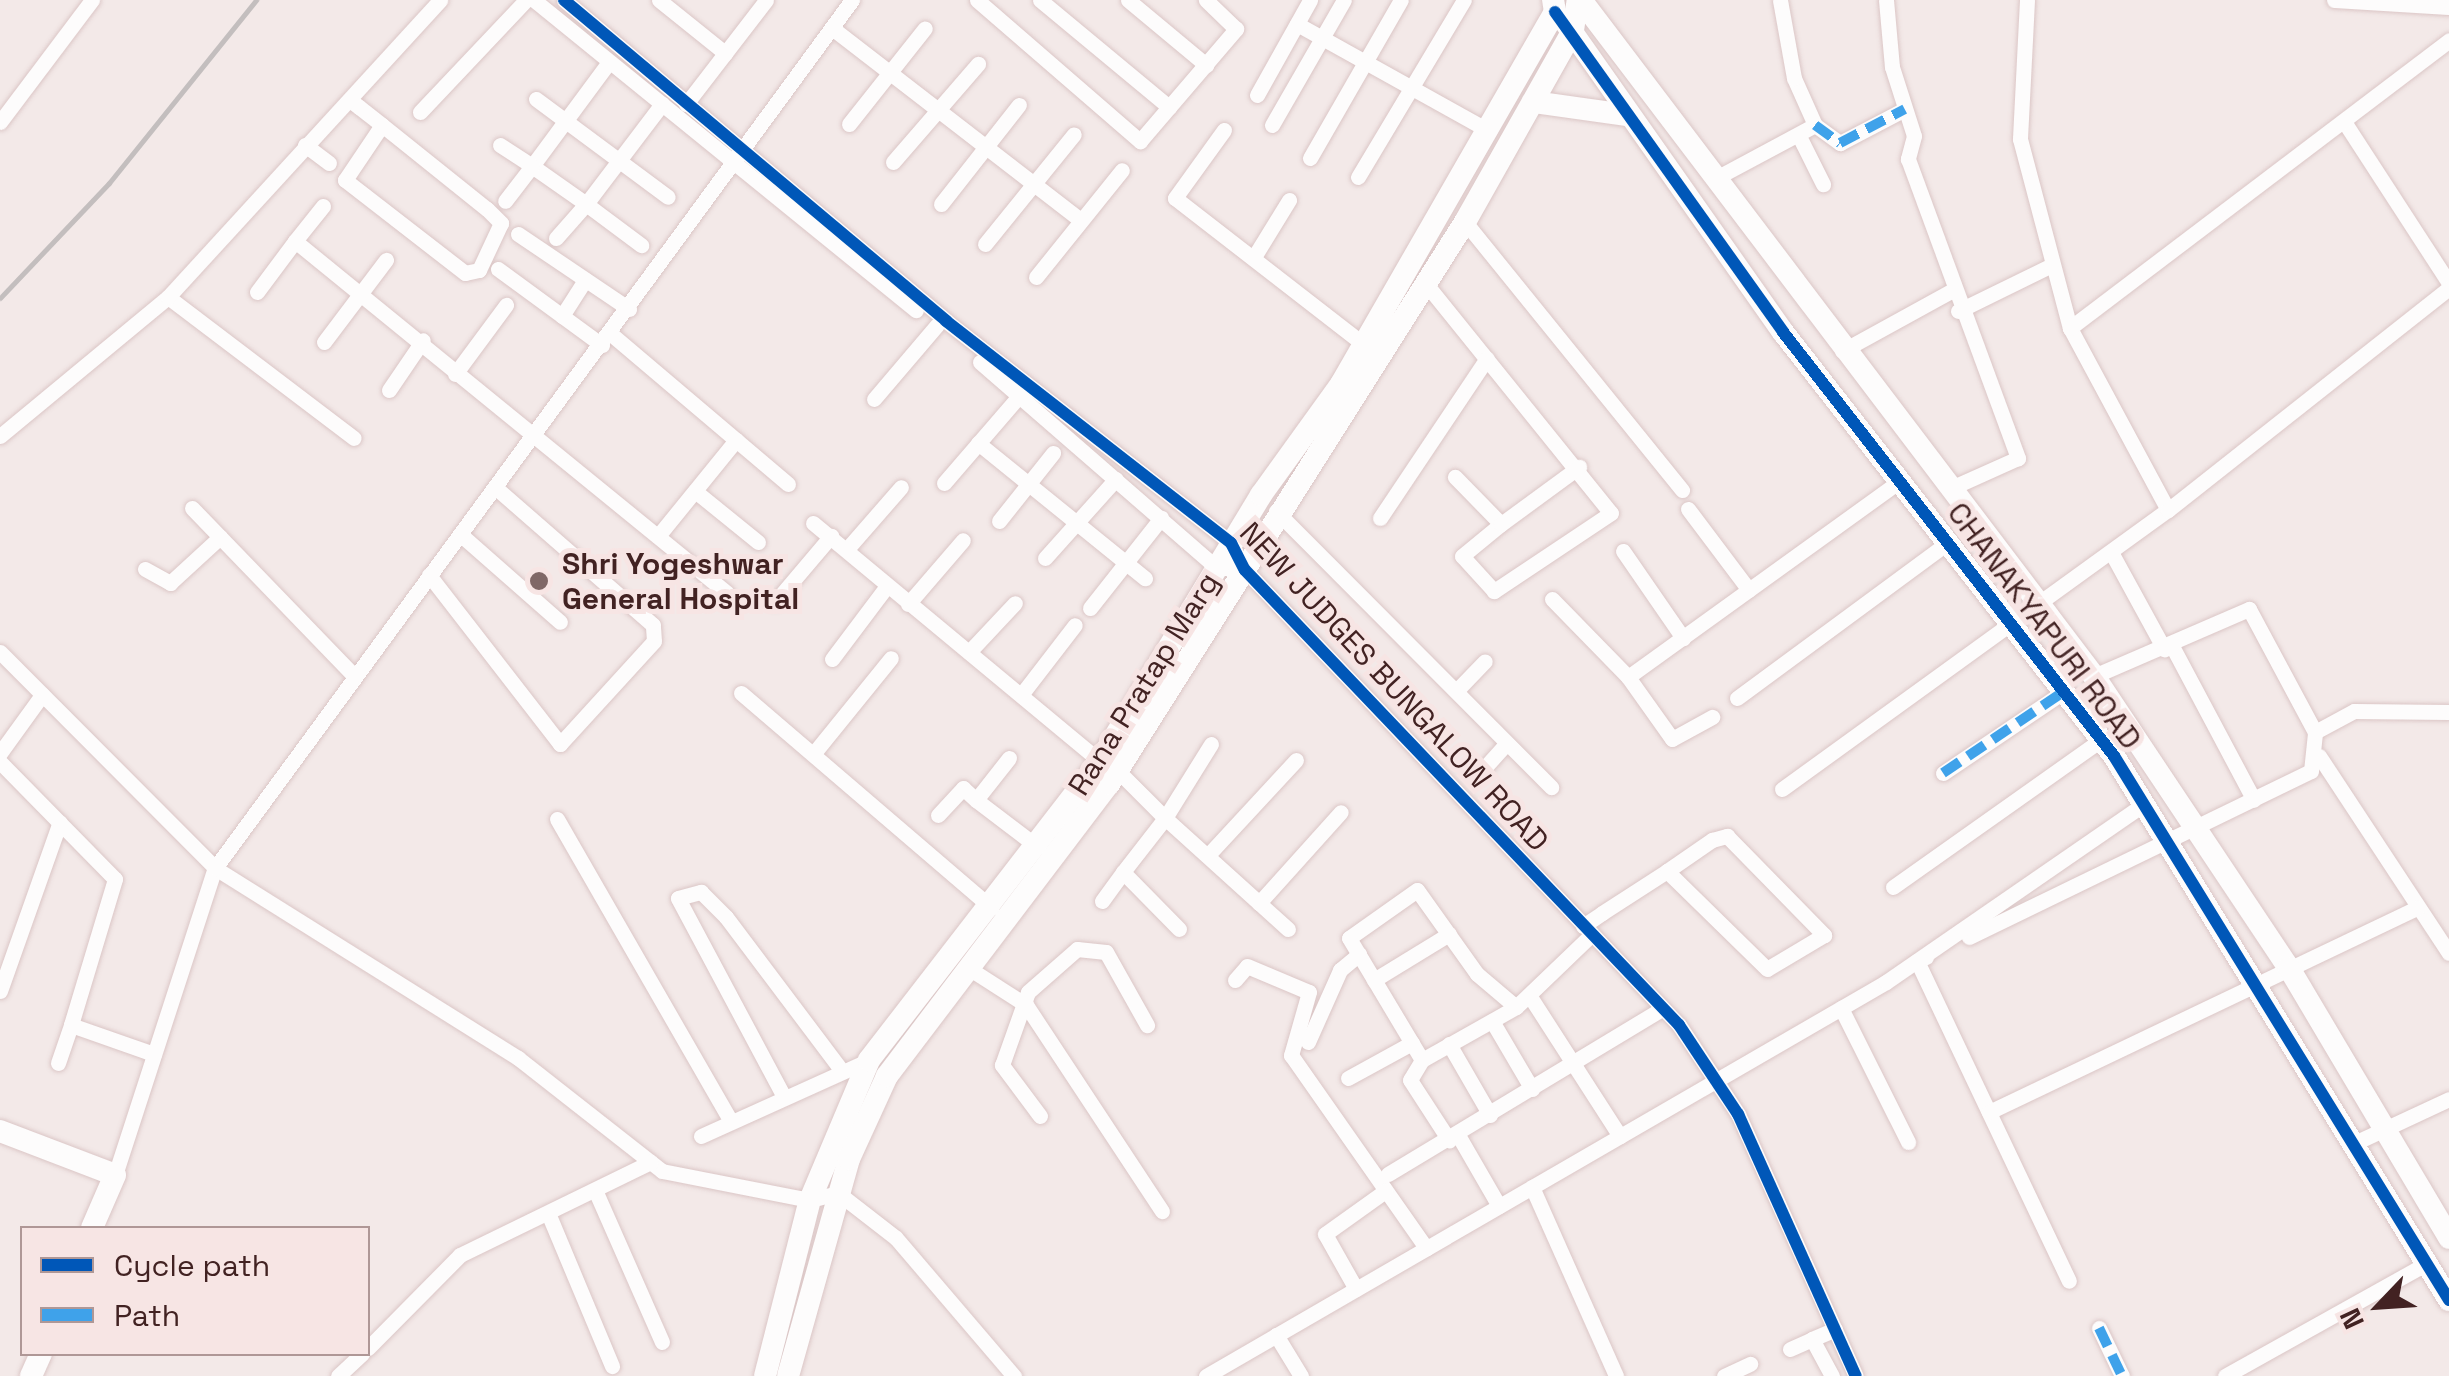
<!DOCTYPE html>
<html>
<head>
<meta charset="utf-8">
<style>
	body { margin:0 }
	#map { position:relative; width:2449px; height:1376px; overflow:hidden; background:#f3e9e8; font-family:"Space Grotesk",sans-serif }
	div>[style] { position:absolute }
	[style*='--x'] { left:calc(var(--x)*1px); top:calc(var(--y)*1px); width:calc(var(--w)*1px); rotate:calc(var(--a)*1deg) }
	.roads { filter:drop-shadow(0 0 2px #dbc6c6) drop-shadow(0 0 2px #dbc6c6) }
	.street>* { height:15px; margin:-7.5px; padding:0 7.5px; transform-origin:7.5px; border-radius:7.5px; background:#fdfcfc }
	.secondary>* { height:22px; margin:-11px; padding:0 11px; transform-origin:11px; border-radius:11px; background:#fdfcfc }
	.rail>* { height:5px; margin:-2.5px; padding:0 2.5px; transform-origin:2.5px; border-radius:2.5px; background:#c3bebe }
	.quiet>* { height:10px; margin-top:-5px; transform-origin:0; background:repeating-linear-gradient(90deg,#3fa2ea 0 20px,transparent 0 30px) }
	.cycleway>* { height:12px; margin:-6px; padding:0 6px; transform-origin:6px; border-radius:6px; background:#0057b8 }
	.dots>* { width:28px; height:28px; translate:-50% -50%; box-sizing:border-box; border:5px solid #f7e5e4; border-radius:50% }
	span { translate:-50% -50%; white-space:nowrap; text-align:center; line-height:1.15; -webkit-text-stroke:10px #f7e5e4; paint-order:stroke }
	.poi-label { font-size:30px; color:#422222; font-weight:700 }
	.left { translate:0 -50%; text-align:left }
	.street-label { font-size:30px; color:#422222 }
	.legend { position:absolute; left:20px; top:1226px; width:350px; height:130px; box-sizing:border-box; background:#f7e5e4; border:2px solid #af9796; margin:0; padding:12px 18px; list-style:none; font-size:30px; color:#422222 }
	.legend li { display:flex; align-items:center; gap:20px; height:50px }
	.legend b { width:50px; border:2px solid #af9796 }
	.north { position:absolute; left:2329px; top:1256px; width:100px; height:100px; -webkit-text-stroke:8px #f7e5e4; paint-order:stroke; rotate:245deg; font-size:28px; font-weight:700; line-height:40px; text-align:center; color:#422222 }
	.north::after { content:''; display:block; margin:auto; width:35px; height:45px; background:#422222; clip-path:polygon(50% 0,100% 100%,50% 72%,0 100%) }
</style>
</head>
<body>
<div id="map">
	<div class="roads">
		<div class="street">
			<i style="--x:534;--y:0;--w:492;--a:39.1"></i>
			<i style="--x:564;--y:0;--w:499;--a:40"></i>
			<i style="--x:946;--y:321;--w:361;--a:37.9"></i>
			<i style="--x:1231;--y:543;--w:30;--a:63"></i>
			<i style="--x:1245;--y:570;--w:629;--a:46.35"></i>
			<i style="--x:1679;--y:1025;--w:107;--a:56.5"></i>
			<i style="--x:1738;--y:1114;--w:287;--a:65.8"></i>
			<i style="--x:659;--y:0;--w:85;--a:38.8"></i>
			<i style="--x:977;--y:0;--w:216;--a:40.9"></i>
			<i style="--x:1140;--y:141;--w:148;--a:-49.4"></i>
			<i style="--x:1236;--y:29;--w:42;--a:-136"></i>
			<i style="--x:1040;--y:0;--w:168;--a:39.7"></i>
			<i style="--x:1128;--y:0;--w:102;--a:39.8"></i>
			<i style="--x:1886;--y:0;--w:67;--a:84.9"></i>
			<i style="--x:1892;--y:67;--w:72;--a:72.3"></i>
			<i style="--x:1914;--y:136;--w:24;--a:105"></i>
			<i style="--x:1908;--y:159;--w:319;--a:69.8"></i>
			<i style="--x:2018;--y:458;--w:73;--a:155.9"></i>
			<i style="--x:2027;--y:0;--w:139;--a:92.9"></i>
			<i style="--x:2020;--y:139;--w:196;--a:75.2"></i>
			<i style="--x:2334;--y:0;--w:115;--a:3.5"></i>
			<i style="--x:1297;--y:24;--w:220;--a:29.1"></i>
			<i style="--x:832;--y:28;--w:314;--a:37.7"></i>
			<i style="--x:609;--y:62;--w:129;--a:126.5"></i>
			<i style="--x:532;--y:166;--w:66;--a:35.1"></i>
			<i style="--x:586;--y:204;--w:126;--a:-52.8"></i>
			<i style="--x:1257;--y:95;--w:109;--a:-60.8"></i>
			<i style="--x:536;--y:99;--w:164;--a:36.6"></i>
			<i style="--x:350;--y:100;--w:11;--a:38"></i>
			<i style="--x:359;--y:107;--w:29;--a:38"></i>
			<i style="--x:382;--y:125;--w:134;--a:38.7"></i>
			<i style="--x:487;--y:209;--w:20;--a:45"></i>
			<i style="--x:501;--y:223;--w:52;--a:115.1"></i>
			<i style="--x:479;--y:270;--w:14;--a:168"></i>
			<i style="--x:465;--y:273;--w:152;--a:-142.2"></i>
			<i style="--x:345;--y:180;--w:66;--a:-56.1"></i>
			<i style="--x:686;--y:104;--w:131;--a:-52.4"></i>
			<i style="--x:420;--y:112;--w:154;--a:-46.6"></i>
			<i style="--x:0;--y:122;--w:153;--a:-53"></i>
			<i style="--x:2345;--y:123;--w:191;--a:57"></i>
			<i style="--x:849;--y:124;--w:122;--a:-51.6"></i>
			<i style="--x:1272;--y:125;--w:144;--a:-60.1"></i>
			<i style="--x:1815;--y:125;--w:31;--a:36"></i>
			<i style="--x:1840;--y:143;--w:73;--a:-27.6"></i>
			<i style="--x:1224;--y:130;--w:84;--a:125.8"></i>
			<i style="--x:1175;--y:198;--w:237;--a:37.8"></i>
			<i style="--x:1799;--y:136;--w:54;--a:63.4"></i>
			<i style="--x:305;--y:145;--w:30;--a:37"></i>
			<i style="--x:500;--y:145;--w:38;--a:33"></i>
			<i style="--x:532;--y:166;--w:44;--a:127.6"></i>
			<i style="--x:1310;--y:158;--w:182;--a:-60.1"></i>
			<i style="--x:893;--y:162;--w:130;--a:-49.1"></i>
			<i style="--x:1358;--y:177;--w:206;--a:-59.1"></i>
			<i style="--x:1716;--y:178;--w:112;--a:-28.2"></i>
			<i style="--x:1815;--y:125;--w:51;--a:-114.1"></i>
			<i style="--x:1794;--y:78;--w:79;--a:-100.2"></i>
			<i style="--x:941;--y:204;--w:126;--a:-51.8"></i>
			<i style="--x:323;--y:206;--w:45;--a:128.7"></i>
			<i style="--x:295;--y:241;--w:557;--a:39.17"></i>
			<i style="--x:1465;--y:222;--w:345;--a:51"></i>
			<i style="--x:518;--y:234;--w:134;--a:34"></i>
			<i style="--x:556;--y:238;--w:45;--a:-48.6"></i>
			<i style="--x:586;--y:204;--w:69;--a:36.7"></i>
			<i style="--x:985;--y:244;--w:141;--a:-51"></i>
			<i style="--x:1254;--y:257;--w:67;--a:-58.4"></i>
			<i style="--x:498;--y:269;--w:129;--a:36.2"></i>
			<i style="--x:1036;--y:277;--w:137;--a:-51.2"></i>
			<i style="--x:1426;--y:284;--w:294;--a:51.1"></i>
			<i style="--x:1611;--y:513;--w:141;--a:146.3"></i>
			<i style="--x:1494;--y:591;--w:47;--a:-132.4"></i>
			<i style="--x:1462;--y:556;--w:50;--a:-39.4"></i>
			<i style="--x:1501;--y:524;--w:66;--a:-134.4"></i>
			<i style="--x:257;--y:292;--w:64;--a:-53.3"></i>
			<i style="--x:168;--y:297;--w:233;--a:37.2"></i>
			<i style="--x:1958;--y:311;--w:102;--a:-26.1"></i>
			<i style="--x:562;--y:316;--w:43;--a:-57.4"></i>
			<i style="--x:611;--y:334;--w:232;--a:40.3"></i>
			<i style="--x:324;--y:342;--w:103;--a:-52.9"></i>
			<i style="--x:1842;--y:351;--w:124;--a:-28.8"></i>
			<i style="--x:980;--y:362;--w:313;--a:41"></i>
			<i style="--x:1216;--y:567;--w:29;--a:6"></i>
			<i style="--x:455;--y:374;--w:86;--a:-53.5"></i>
			<i style="--x:389;--y:390;--w:60;--a:-55.8"></i>
			<i style="--x:874;--y:399;--w:97;--a:-49.6"></i>
			<i style="--x:0;--y:436;--w:218;--a:-39.6"></i>
			<i style="--x:168;--y:297;--w:403;--a:-47.5"></i>
			<i style="--x:978;--y:443;--w:215;--a:39"></i>
			<i style="--x:944;--y:483;--w:116;--a:-49.2"></i>
			<i style="--x:695;--y:491;--w:81;--a:39"></i>
			<i style="--x:192;--y:508;--w:40;--a:46"></i>
			<i style="--x:1688;--y:509;--w:101;--a:53"></i>
			<i style="--x:2168;--y:510;--w:207;--a:-118.3"></i>
			<i style="--x:2070;--y:328;--w:476;--a:-37.2"></i>
			<i style="--x:1276;--y:511;--w:390;--a:45.1"></i>
			<i style="--x:1380;--y:518;--w:192;--a:-56.2"></i>
			<i style="--x:999;--y:521;--w:87;--a:-51.5"></i>
			<i style="--x:813;--y:523;--w:373;--a:39.7"></i>
			<i style="--x:1501;--y:524;--w:97;--a:-36.2"></i>
			<i style="--x:460;--y:534;--w:133;--a:41.3"></i>
			<i style="--x:658;--y:536;--w:124;--a:-50.9"></i>
			<i style="--x:847;--y:549;--w:82;--a:-48.9"></i>
			<i style="--x:1623;--y:551;--w:106;--a:55.4"></i>
			<i style="--x:2111;--y:552;--w:111;--a:61.3"></i>
			<i style="--x:1045;--y:558;--w:106;--a:-48.1"></i>
			<i style="--x:145;--y:569;--w:29;--a:29"></i>
			<i style="--x:170;--y:583;--w:68;--a:-42.6"></i>
			<i style="--x:220;--y:537;--w:194;--a:46"></i>
			<i style="--x:429;--y:575;--w:214;--a:52.2"></i>
			<i style="--x:560;--y:744;--w:139;--a:-47.6"></i>
			<i style="--x:654;--y:641;--w:16;--a:-94"></i>
			<i style="--x:653;--y:625;--w:210;--a:-138.9"></i>
			<i style="--x:1552;--y:599;--w:109;--a:45.7"></i>
			<i style="--x:1628;--y:677;--w:76;--a:54.6"></i>
			<i style="--x:1672;--y:739;--w:46;--a:-28.8"></i>
			<i style="--x:775;--y:602;--w:87;--a:-49.7"></i>
			<i style="--x:908;--y:604;--w:84;--a:-49.3"></i>
			<i style="--x:1090;--y:608;--w:115;--a:-51.7"></i>
			<i style="--x:2172;--y:646;--w:174;--a:62"></i>
			<i style="--x:0;--y:652;--w:305;--a:45.1"></i>
			<i style="--x:215;--y:868;--w:358;--a:32.1"></i>
			<i style="--x:518;--y:1058;--w:183;--a:38.1"></i>
			<i style="--x:662;--y:1171;--w:151;--a:11.1"></i>
			<i style="--x:810;--y:1200;--w:29;--a:-14"></i>
			<i style="--x:838;--y:1193;--w:73;--a:37.8"></i>
			<i style="--x:896;--y:1238;--w:182;--a:49.5"></i>
			<i style="--x:969;--y:652;--w:67;--a:-46.8"></i>
			<i style="--x:832;--y:659;--w:91;--a:-53"></i>
			<i style="--x:2094;--y:676;--w:169;--a:-23.4"></i>
			<i style="--x:2249;--y:609;--w:140;--a:61.8"></i>
			<i style="--x:1628;--y:677;--w:335;--a:-35.8"></i>
			<i style="--x:1459;--y:688;--w:37;--a:-46"></i>
			<i style="--x:741;--y:693;--w:330;--a:40.6"></i>
			<i style="--x:1021;--y:695;--w:88;--a:-52.4"></i>
			<i style="--x:1737;--y:698;--w:265;--a:-36.4"></i>
			<i style="--x:0;--y:753;--w:72;--a:-54.1"></i>
			<i style="--x:814;--y:753;--w:122;--a:-51"></i>
			<i style="--x:2319;--y:756;--w:236;--a:56.6"></i>
			<i style="--x:1009;--y:758;--w:53;--a:128.2"></i>
			<i style="--x:976;--y:800;--w:78;--a:37.2"></i>
			<i style="--x:0;--y:762;--w:164;--a:45.5"></i>
			<i style="--x:115;--y:879;--w:152;--a:106.8"></i>
			<i style="--x:71;--y:1025;--w:88;--a:19.3"></i>
			<i style="--x:1117;--y:770;--w:68;--a:45"></i>
			<i style="--x:1165;--y:818;--w:87;--a:-58.1"></i>
			<i style="--x:1943;--y:773;--w:148;--a:-34"></i>
			<i style="--x:1478;--y:775;--w:42;--a:-47.9"></i>
			<i style="--x:1782;--y:789;--w:476;--a:-35.9"></i>
			<i style="--x:2168;--y:510;--w:358;--a:-38.3"></i>
			<i style="--x:938;--y:815;--w:37;--a:-47"></i>
			<i style="--x:963;--y:788;--w:18;--a:43"></i>
			<i style="--x:557;--y:819;--w:347;--a:60.1"></i>
			<i style="--x:1209;--y:854;--w:128;--a:-47.2"></i>
			<i style="--x:1893;--y:887;--w:256;--a:-35.3"></i>
			<i style="--x:1102;--y:901;--w:36;--a:-54"></i>
			<i style="--x:1259;--y:903;--w:39;--a:42"></i>
			<i style="--x:1583;--y:926;--w:23;--a:-34"></i>
			<i style="--x:1602;--y:913;--w:77;--a:-32.9"></i>
			<i style="--x:1667;--y:871;--w:55;--a:-34.6"></i>
			<i style="--x:1712;--y:840;--w:16;--a:-15"></i>
			<i style="--x:1727;--y:836;--w:139;--a:45.6"></i>
			<i style="--x:1824;--y:935;--w:66;--a:149.2"></i>
			<i style="--x:1767;--y:969;--w:140;--a:-135.6"></i>
			<i style="--x:1179;--y:929;--w:80;--a:-134.5"></i>
			<i style="--x:1123;--y:872;--w:68;--a:-52.1"></i>
			<i style="--x:1165;--y:818;--w:127;--a:42.1"></i>
			<i style="--x:1259;--y:903;--w:122;--a:-48"></i>
			<i style="--x:1969;--y:937;--w:380;--a:-25.9"></i>
			<i style="--x:2311;--y:771;--w:39;--a:-84"></i>
			<i style="--x:2315;--y:732;--w:44;--a:-28.3"></i>
			<i style="--x:2354;--y:711;--w:95;--a:0.6"></i>
			<i style="--x:1926;--y:957;--w:10;--a:156"></i>
			<i style="--x:1917;--y:961;--w:354;--a:64.6"></i>
			<i style="--x:970;--y:969;--w:67;--a:32.7"></i>
			<i style="--x:1026;--y:1005;--w:247;--a:56.6"></i>
			<i style="--x:1235;--y:980;--w:18;--a:-49"></i>
			<i style="--x:1247;--y:966;--w:67;--a:22.8"></i>
			<i style="--x:1309;--y:992;--w:66;--a:105.9"></i>
			<i style="--x:1291;--y:1055;--w:236;--a:55"></i>
			<i style="--x:1374;--y:980;--w:88;--a:-31.5"></i>
			<i style="--x:0;--y:991;--w:179;--a:-70.5"></i>
			<i style="--x:1529;--y:995;--w:168;--a:57.2"></i>
			<i style="--x:1516;--y:1007;--w:51;--a:-139.8"></i>
			<i style="--x:1477;--y:974;--w:103;--a:-125.5"></i>
			<i style="--x:1417;--y:890;--w:83;--a:144.8"></i>
			<i style="--x:1349;--y:938;--w:142;--a:59.1"></i>
			<i style="--x:1422;--y:1060;--w:108;--a:-29.4"></i>
			<i style="--x:1516;--y:1007;--w:103;--a:-43.8"></i>
			<i style="--x:1841;--y:1008;--w:150;--a:63.4"></i>
			<i style="--x:1492;--y:1021;--w:79;--a:59.5"></i>
			<i style="--x:1308;--y:1042;--w:79;--a:-66"></i>
			<i style="--x:1340;--y:970;--w:25;--a:-40"></i>
			<i style="--x:1449;--y:1044;--w:82;--a:60"></i>
			<i style="--x:1422;--y:1060;--w:23;--a:121"></i>
			<i style="--x:1410;--y:1080;--w:72;--a:57"></i>
			<i style="--x:58;--y:1063;--w:40;--a:-71.1"></i>
			<i style="--x:1348;--y:1078;--w:73;--a:-28.7"></i>
			<i style="--x:783;--y:1095;--w:223;--a:-118.1"></i>
			<i style="--x:678;--y:898;--w:24;--a:-15"></i>
			<i style="--x:701;--y:892;--w:35;--a:45"></i>
			<i style="--x:726;--y:917;--w:188;--a:53"></i>
			<i style="--x:1989;--y:1112;--w:475;--a:-25.5"></i>
			<i style="--x:1040;--y:1116;--w:64;--a:-126.7"></i>
			<i style="--x:1002;--y:1065;--w:77;--a:-70.4"></i>
			<i style="--x:1028;--y:992;--w:65;--a:-41.3"></i>
			<i style="--x:1077;--y:949;--w:29;--a:6"></i>
			<i style="--x:1106;--y:952;--w:84;--a:60.7"></i>
			<i style="--x:1458;--y:1135;--w:82;--a:60"></i>
			<i style="--x:701;--y:1136;--w:184;--a:-24.3"></i>
			<i style="--x:2359;--y:1141;--w:99;--a:-25"></i>
			<i style="--x:1388;--y:1174;--w:320;--a:-31.1"></i>
			<i style="--x:115;--y:1175;--w:323;--a:-72"></i>
			<i style="--x:215;--y:868;--w:1077;--a:-53.73"></i>
			<i style="--x:1532;--y:1187;--w:207;--a:66"></i>
			<i style="--x:595;--y:1190;--w:166;--a:66.2"></i>
			<i style="--x:548;--y:1213;--w:166;--a:67.3"></i>
			<i style="--x:1356;--y:1289;--w:63;--a:-119.4"></i>
			<i style="--x:1325;--y:1234;--w:74;--a:-35.6"></i>
			<i style="--x:2099;--y:1328;--w:53;--a:64.4"></i>
			<i style="--x:1276;--y:1335;--w:48;--a:58.6"></i>
			<i style="--x:368;--y:1348;--w:131;--a:-45.3"></i>
			<i style="--x:460;--y:1255;--w:212;--a:-26"></i>
			<i style="--x:1790;--y:1349;--w:24;--a:-24"></i>
			<i style="--x:338;--y:1376;--w:33;--a:-43"></i>
			<i style="--x:1206;--y:1376;--w:786;--a:-30.09"></i>
			<i style="--x:1886;--y:982;--w:313;--a:-34.6"></i>
			<i style="--x:1724;--y:1376;--w:29;--a:-25"></i>
			<i style="--x:1832;--y:1376;--w:42;--a:-118.4"></i>
			<i style="--x:1812;--y:1339;--w:25;--a:-23"></i>
			<i style="--x:2225;--y:1376;--w:234;--a:-29.2"></i>
		</div>
		<div class="secondary">
			<i style="--x:1581;--y:0;--w:849;--a:52.81"></i>
			<i style="--x:2094;--y:676;--w:351;--a:56.3"></i>
			<i style="--x:2289;--y:968;--w:314;--a:59.3"></i>
			<i style="--x:1565;--y:22;--w:379;--a:54.9"></i>
			<i style="--x:1783;--y:332;--w:538;--a:52.02"></i>
			<i style="--x:2114;--y:756;--w:639;--a:58.37"></i>
			<i style="--x:1533;--y:102;--w:93;--a:8"></i>
			<i style="--x:0;--y:1131;--w:123;--a:20.9"></i>
			<i style="--x:115;--y:1175;--w:58;--a:113.5"></i>
			<i style="--x:31;--y:1376;--w:24;--a:-66"></i>
			<i style="--x:765;--y:1376;--w:182;--a:-75.7"></i>
			<i style="--x:810;--y:1200;--w:152;--a:-67.1"></i>
			<i style="--x:869;--y:1060;--w:378;--a:-52.3"></i>
			<i style="--x:1100;--y:761;--w:311;--a:-58.8"></i>
			<i style="--x:1261;--y:495;--w:137;--a:-54.2"></i>
			<i style="--x:1341;--y:384;--w:429;--a:-60.1"></i>
			<i style="--x:1555;--y:12;--w:12;--a:-99"></i>
			<i style="--x:788;--y:1376;--w:225;--a:-74.3"></i>
			<i style="--x:849;--y:1159;--w:91;--a:-65.4"></i>
			<i style="--x:887;--y:1076;--w:367;--a:-52.8"></i>
			<i style="--x:1109;--y:784;--w:665;--a:-57.65"></i>
			<i style="--x:1465;--y:222;--w:220;--a:-60.6"></i>
			<i style="--x:1573;--y:30;--w:30;--a:-81"></i>
		</div>
	</div>
	<div class="rail">
		<i style="--x:0;--y:298;--w:158;--a:-46.5"></i>
		<i style="--x:109;--y:183;--w:235;--a:-51.2"></i>
	</div>
	<div class="quiet">
		<i style="--x:1815;--y:125;--w:31;--a:36"></i>
		<i style="--x:1840;--y:143;--w:73;--a:-27.6"></i>
		<i style="--x:1943;--y:773;--w:148;--a:-34"></i>
		<i style="--x:2099;--y:1328;--w:53;--a:64.4"></i>
	</div>
	<div class="cycleway">
		<i style="--x:564;--y:0;--w:499;--a:40"></i>
		<i style="--x:946;--y:321;--w:361;--a:37.9"></i>
		<i style="--x:1231;--y:543;--w:30;--a:63"></i>
		<i style="--x:1245;--y:570;--w:629;--a:46.35"></i>
		<i style="--x:1679;--y:1025;--w:107;--a:56.5"></i>
		<i style="--x:1738;--y:1114;--w:287;--a:65.8"></i>
		<i style="--x:1555;--y:12;--w:393;--a:54.5"></i>
		<i style="--x:1783;--y:332;--w:538;--a:52.02"></i>
		<i style="--x:2114;--y:756;--w:639;--a:58.37"></i>
	</div>
	<div class="dots">
		<i style="left:539px;top:581px;background:#806867"></i>
	</div>
	<div class="poi-label">
		<span class="left" style="left:562px;top:581px">Shri Yogeshwar<br>General Hospital</span>
	</div>
	<div class="street-label">
		<span style="left:2044px;top:626px;rotate:53deg">CHANAKYAPURI ROAD</span>
		<span style="left:1144px;top:684px;rotate:-58deg">Rana Pratap Marg</span>
		<span style="left:1394px;top:687px;rotate:47deg">NEW JUDGES BUNGALOW ROAD</span>
	</div>
	<ul class="legend">
	<li><b style="height:12px;background:#0057b8"></b>Cycle path</li>
	<li><b style="height:12px;background:#3fa2ea"></b>Path</li>
	</ul>
	<div class="north">N</div>
</div>
</body>
</html>
